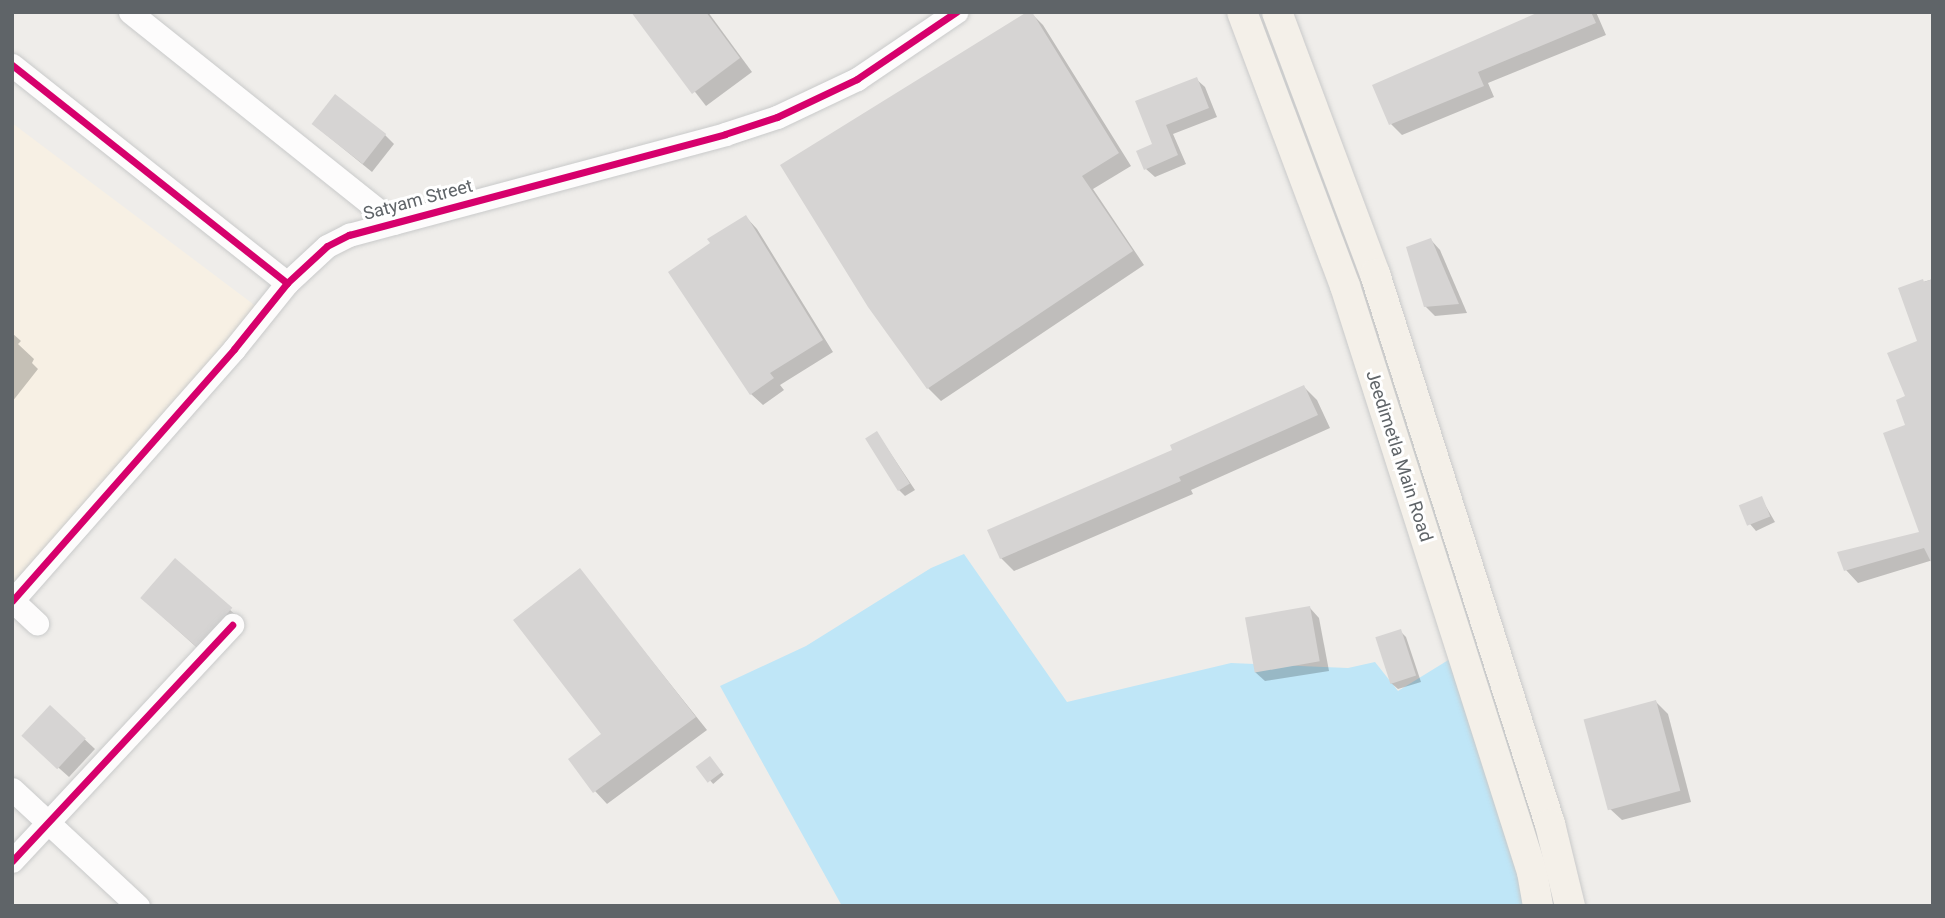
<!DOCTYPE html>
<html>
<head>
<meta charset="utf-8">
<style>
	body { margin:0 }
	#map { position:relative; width:1945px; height:918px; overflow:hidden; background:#efedea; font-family:Roboto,sans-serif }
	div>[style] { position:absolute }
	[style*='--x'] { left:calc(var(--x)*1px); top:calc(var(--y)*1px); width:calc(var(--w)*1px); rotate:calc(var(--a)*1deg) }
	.commercial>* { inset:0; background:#f7f0e4 }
	.water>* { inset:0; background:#bfe6f7 }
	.shadow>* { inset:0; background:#0003; transform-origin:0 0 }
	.building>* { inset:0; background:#d6d4d3; transform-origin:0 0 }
	.roads { filter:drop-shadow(0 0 2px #c9caca) drop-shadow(0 0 2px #c9caca) }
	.minor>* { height:23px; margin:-11.5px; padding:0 11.5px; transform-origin:11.5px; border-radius:11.5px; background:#fdfcfc }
	.major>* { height:30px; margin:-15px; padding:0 15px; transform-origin:15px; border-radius:15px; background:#f4f0e9 }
	.cycleway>* { height:7px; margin:-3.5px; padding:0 3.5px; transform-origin:3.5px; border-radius:3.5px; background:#d6006c }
	span { translate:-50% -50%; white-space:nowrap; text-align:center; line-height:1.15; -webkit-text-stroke:6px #fff; paint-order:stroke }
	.street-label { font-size:18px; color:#5f6468 }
	.frame { position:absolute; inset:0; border:14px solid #5f6468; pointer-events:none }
</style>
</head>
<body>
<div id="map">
	<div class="commercial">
		<i style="clip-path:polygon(12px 123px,265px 313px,12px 595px)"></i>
	</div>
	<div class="water">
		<i style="clip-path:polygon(964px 554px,1067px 702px,1231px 663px,1348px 668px,1375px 662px,1398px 691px,1450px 659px,1528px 906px,842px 906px,720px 686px,806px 646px,931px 568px)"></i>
	</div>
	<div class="shadow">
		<i style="clip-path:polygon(633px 12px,708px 12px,752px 72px,706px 106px)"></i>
		<i style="clip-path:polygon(1030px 12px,1043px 25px,1131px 166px,1093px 189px,1144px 265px,941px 401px,928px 388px)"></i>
		<i style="clip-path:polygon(1545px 12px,1596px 12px,1606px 35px,1488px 83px,1494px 97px,1402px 135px,1391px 124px)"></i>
		<i style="clip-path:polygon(1196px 79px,1205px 87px,1217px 117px,1173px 134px,1186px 164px,1155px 177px,1146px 169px,1154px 145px,1137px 102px)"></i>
		<i style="clip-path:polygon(313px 124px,385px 135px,394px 144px,372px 172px)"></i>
		<i style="clip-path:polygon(746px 217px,757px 229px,833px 352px,780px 385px,784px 390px,763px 405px,751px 394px)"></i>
		<i style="clip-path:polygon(1431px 240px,1440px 250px,1467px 313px,1435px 316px,1425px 306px)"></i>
		<i style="clip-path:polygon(1933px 279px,1933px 560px,1858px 583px,1846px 570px,1921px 533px,1908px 426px,1908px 397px,1919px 342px,1900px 289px)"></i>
		<i style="clip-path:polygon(12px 333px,21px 341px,18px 344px,34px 359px,32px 363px,38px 369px,12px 402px)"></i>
		<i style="clip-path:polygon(1304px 387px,1317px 400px,1330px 428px,1191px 490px,1193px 494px,1014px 571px,1001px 558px,989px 531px,1175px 451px)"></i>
		<i style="clip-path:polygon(877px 433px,915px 490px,905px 496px,899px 490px)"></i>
		<i style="clip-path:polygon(1761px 498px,1775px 522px,1756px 531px,1750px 524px)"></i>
		<i style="clip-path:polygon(175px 560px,240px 619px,204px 654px,152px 607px)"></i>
		<i style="clip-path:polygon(580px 571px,707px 730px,607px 804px,595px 791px,603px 734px)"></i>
		<i style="clip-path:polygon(1310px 608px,1319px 618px,1329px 671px,1265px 681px,1255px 672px)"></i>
		<i style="clip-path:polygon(1400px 631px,1406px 637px,1421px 682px,1398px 689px,1391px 683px)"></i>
		<i style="clip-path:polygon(1656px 702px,1668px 714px,1691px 802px,1622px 820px,1609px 808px)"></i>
		<i style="clip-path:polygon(50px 707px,95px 749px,69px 777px,33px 745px)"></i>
		<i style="left:710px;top:759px;width:21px;height:14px;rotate:49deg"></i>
	</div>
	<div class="building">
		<i style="clip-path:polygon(631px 12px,706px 12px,740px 58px,692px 94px)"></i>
		<i style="clip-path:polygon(1027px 12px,1032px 12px,1119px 153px,1082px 176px,1133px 251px,927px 389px,868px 307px,780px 165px)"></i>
		<i style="clip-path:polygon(1539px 12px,1591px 12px,1596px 23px,1478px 72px,1484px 86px,1389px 125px,1372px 85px)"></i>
		<i style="clip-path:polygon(1197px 77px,1209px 108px,1166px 125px,1178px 155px,1144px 170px,1136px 151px,1152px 144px,1135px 101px)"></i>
		<i style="left:335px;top:94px;width:65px;height:38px;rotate:38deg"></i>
		<i style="clip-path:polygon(746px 215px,823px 340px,770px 373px,774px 378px,750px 395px,668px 272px,710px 243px,707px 239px)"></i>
		<i style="clip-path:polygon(1431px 238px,1459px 304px,1424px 307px,1406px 247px)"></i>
		<i style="clip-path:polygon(1923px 279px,1924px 282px,1933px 279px,1933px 566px,1924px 548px,1844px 571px,1837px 552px,1919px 532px,1883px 433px,1905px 425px,1896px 400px,1905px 396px,1887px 353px,1917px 341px,1898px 288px)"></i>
		<i style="clip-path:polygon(1304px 385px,1318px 415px,1179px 477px,1181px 481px,1000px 559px,987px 530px,1172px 450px,1170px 445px)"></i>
		<i style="left:877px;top:431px;width:62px;height:14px;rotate:58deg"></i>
		<i style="left:1762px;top:496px;width:22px;height:25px;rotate:68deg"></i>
		<i style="left:175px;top:558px;width:76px;height:53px;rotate:41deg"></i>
		<i style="clip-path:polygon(580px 568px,696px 717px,593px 793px,568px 759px,601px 734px,513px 620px)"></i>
		<i style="left:1310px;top:606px;width:56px;height:66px;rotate:80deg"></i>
		<i style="left:1401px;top:629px;width:49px;height:27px;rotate:72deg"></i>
		<i style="left:1656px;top:700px;width:94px;height:75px;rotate:75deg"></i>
		<i style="left:50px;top:705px;width:49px;height:42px;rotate:43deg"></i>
		<i style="left:710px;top:756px;width:20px;height:18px;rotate:53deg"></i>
	</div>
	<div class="roads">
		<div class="minor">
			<i style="--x:130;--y:12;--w:338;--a:38.6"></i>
			<i style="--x:12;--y:65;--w:351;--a:38.4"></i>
			<i style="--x:12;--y:601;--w:336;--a:-48.6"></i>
			<i style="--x:234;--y:349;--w:85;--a:-51.2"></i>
			<i style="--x:287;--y:283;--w:54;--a:-42.8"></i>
			<i style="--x:327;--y:246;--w:25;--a:-27"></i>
			<i style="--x:349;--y:235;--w:389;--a:-15"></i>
			<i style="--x:725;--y:134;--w:55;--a:-18.1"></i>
			<i style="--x:777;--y:117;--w:89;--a:-25.4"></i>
			<i style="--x:857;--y:79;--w:120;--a:-34.1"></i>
			<i style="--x:13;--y:601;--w:33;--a:43"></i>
			<i style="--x:12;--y:789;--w:172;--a:42.9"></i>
			<i style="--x:12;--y:861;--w:323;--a:-47"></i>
		</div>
		<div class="major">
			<i style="--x:1242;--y:12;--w:293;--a:69.4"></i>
			<i style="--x:1345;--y:286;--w:615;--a:72.3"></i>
			<i style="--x:1532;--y:872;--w:35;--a:80"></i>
			<i style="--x:1277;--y:12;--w:280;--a:69.5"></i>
			<i style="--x:1375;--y:274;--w:577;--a:72.35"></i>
			<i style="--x:1550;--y:824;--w:84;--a:76.3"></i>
		</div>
	</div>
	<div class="cycleway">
		<i style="--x:12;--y:65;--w:351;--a:38.4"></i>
		<i style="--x:12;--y:601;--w:336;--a:-48.6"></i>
		<i style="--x:234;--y:349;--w:85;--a:-51.2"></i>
		<i style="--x:287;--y:283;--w:54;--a:-42.8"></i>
		<i style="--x:327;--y:246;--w:25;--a:-27"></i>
		<i style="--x:349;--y:235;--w:389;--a:-15"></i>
		<i style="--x:725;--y:134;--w:55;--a:-18.1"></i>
		<i style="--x:777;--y:117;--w:89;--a:-25.4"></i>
		<i style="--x:857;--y:79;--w:120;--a:-34.1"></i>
		<i style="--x:12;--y:861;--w:323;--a:-47"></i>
	</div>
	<div class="street-label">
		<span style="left:418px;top:200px;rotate:-15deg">Satyam Street</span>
		<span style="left:1399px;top:456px;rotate:72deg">Jeedimetla Main Road</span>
	</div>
	<div class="frame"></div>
</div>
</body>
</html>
